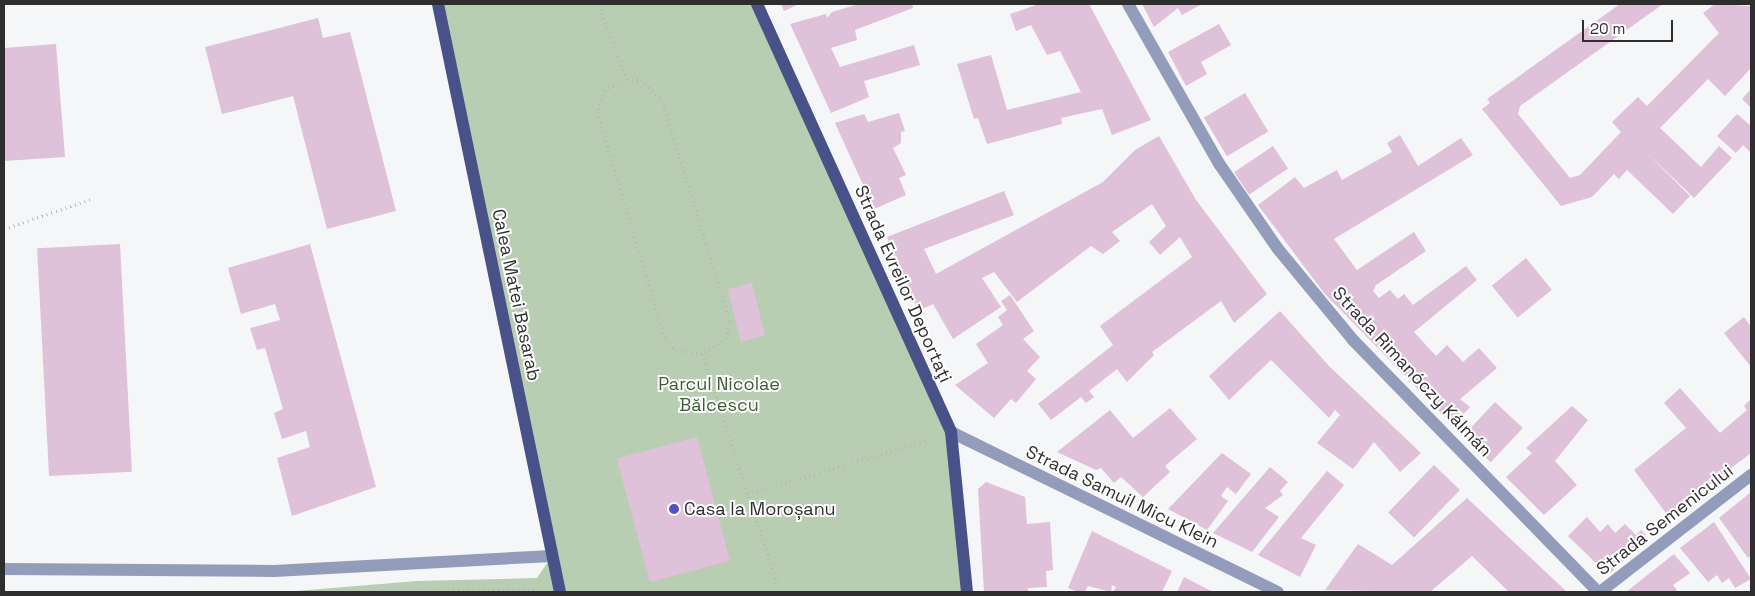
<!DOCTYPE html>
<html>
<head>
<meta charset="utf-8">
<style>
	body { margin:0 }
	#map { position:relative; width:1755px; height:596px; overflow:hidden; background:#f5f6f7; font-family:"Space Grotesk",sans-serif }
	div>[style] { position:absolute }
	[style*='--x'] { left:calc(var(--x)*1px); top:calc(var(--y)*1px); width:calc(var(--w)*1px); rotate:calc(var(--a)*1deg) }
	.green>* { inset:0; background:#b8cdb2 }
	.building>* { inset:0; background:#dfc1d9; transform-origin:0 0 }
	.path>* { height:3px; margin-top:-1.5px; transform-origin:0; background:repeating-linear-gradient(90deg,#b6b7b8 0 1px,transparent 0 5px) }
	.minor>* { height:12px; margin:-6px; padding:0 6px; transform-origin:6px; border-radius:6px; background:#949cbc }
	.major>* { height:12px; margin:-6px; padding:0 6px; transform-origin:6px; border-radius:6px; background:#485188 }
	.dots>* { width:14px; height:14px; translate:-50% -50%; box-sizing:border-box; border:2px solid #fff; border-radius:50% }
	span { translate:-50% -50%; white-space:nowrap; text-align:center; line-height:1.15; -webkit-text-stroke:4px #fff; paint-order:stroke }
	.street-label { font-size:18px; color:#2e2e2f }
	.park-label { font-size:18px; color:#3c5c31 }
	.poi-label { font-size:18px; color:#2e2e2f }
	.left { translate:0 -50%; text-align:left }
	.frame { position:absolute; inset:0; border:5px solid #2e2e2f; pointer-events:none }
	.scale { position:absolute; left:1582px; top:20px; width:91px; height:22px; box-sizing:border-box; border:2px solid #2e2e2f; border-top:0; padding-left:6px; font-size:15px; line-height:18px; white-space:nowrap; color:#2e2e2f; -webkit-text-stroke:4px #fff; paint-order:stroke }
</style>
</head>
<body>
<div id="map">
	<div class="green">
		<i style="clip-path:polygon(438px 4px,757px 4px,951px 432px,967px 592px,284px 592px,417px 581px,537px 578px,552px 556px)"></i>
	</div>
	<div class="building">
		<i style="clip-path:polygon(781px 4px,799px 4px,784px 11px)"></i>
		<i style="clip-path:polygon(859px 4px,912px 4px,913px 8px,855px 30px,857px 40px,831px 48px,840px 67px,914px 45px,920px 65px,864px 81px,869px 97px,831px 113px,790px 24px,826px 14px,827px 18px,832px 12px)"></i>
		<i style="clip-path:polygon(1039px 4px,1089px 4px,1151px 120px,1112px 135px,1102px 109px,1061px 118px,1062px 124px,987px 144px,978px 118px,974px 119px,957px 64px,991px 55px,1007px 110px,1081px 92px,1060px 51px,1047px 55px,1031px 25px,1016px 31px,1010px 14px)"></i>
		<i style="clip-path:polygon(1142px 4px,1202px 4px,1182px 15px,1178px 8px,1154px 27px)"></i>
		<i style="clip-path:polygon(1620px 4px,1663px 4px,1520px 106px,1518px 114px,1570px 178px,1580px 175px,1621px 132px,1612px 122px,1638px 97px,1647px 106px,1719px 33px,1703px 13px,1715px 4px,1751px 6px,1751px 68px,1725px 96px,1708px 79px,1660px 128px,1701px 167px,1719px 146px,1732px 158px,1694px 198px,1645px 151px,1690px 196px,1673px 214px,1627px 170px,1619px 179px,1614px 174px,1592px 197px,1561px 206px,1482px 109px,1490px 103px,1487px 99px)"></i>
		<i style="clip-path:polygon(318px 18px,323px 38px,350px 32px,396px 211px,327px 229px,293px 96px,222px 114px,205px 47px)"></i>
		<i style="clip-path:polygon(1219px 24px,1231px 45px,1201px 62px,1207px 74px,1186px 86px,1168px 52px)"></i>
		<i style="clip-path:polygon(56px 44px,65px 157px,4px 161px,4px 48px)"></i>
		<i style="clip-path:polygon(1751px 89px,1751px 108px,1742px 99px)"></i>
		<i style="left:1245px;top:93px;width:45px;height:48px;rotate:59deg"></i>
		<i style="clip-path:polygon(899px 113px,905px 131px,901px 132px,901px 143px,893px 148px,906px 175px,899px 178px,906px 195px,874px 209px,835px 123px,864px 114px,868px 122px)"></i>
		<i style="clip-path:polygon(1737px 114px,1751px 126px,1751px 153px,1743px 145px,1736px 153px,1717px 136px)"></i>
		<i style="clip-path:polygon(1400px 135px,1418px 166px,1461px 138px,1473px 155px,1334px 239px,1357px 270px,1414px 232px,1426px 251px,1376px 285px,1373px 291px,1379px 298px,1390px 290px,1398px 299px,1404px 294px,1413px 305px,1466px 266px,1477px 280px,1414px 332px,1436px 356px,1447px 345px,1463px 362px,1479px 348px,1497px 368px,1460px 399px,1470px 407px,1453px 425px,1324px 293px,1258px 205px,1295px 177px,1304px 188px,1337px 170px,1342px 180px,1392px 152px,1387px 143px)"></i>
		<i style="clip-path:polygon(1159px 136px,1196px 200px,1267px 294px,1234px 323px,1221px 301px,1152px 352px,1154px 355px,1127px 382px,1117px 369px,1089px 391px,1094px 397px,1086px 403px,1081px 397px,1051px 420px,1038px 404px,1113px 345px,1100px 326px,1192px 257px,1180px 237px,1160px 255px,1149px 242px,1166px 226px,1152px 204px,1112px 232px,1120px 241px,1103px 254px,1091px 246px,1017px 302px,994px 272px,982px 278px,1001px 307px,953px 339px,933px 304px,918px 311px,887px 237px,1004px 191px,1014px 215px,924px 249px,936px 274px,1103px 182px,1135px 150px)"></i>
		<i style="left:1273px;top:146px;width:27px;height:47px;rotate:56deg"></i>
		<i style="left:120px;top:244px;width:228px;height:83px;rotate:87deg"></i>
		<i style="clip-path:polygon(310px 244px,376px 487px,292px 516px,277px 458px,310px 447px,306px 431px,282px 439px,274px 413px,283px 409px,265px 348px,257px 350px,250px 328px,280px 320px,275px 304px,241px 314px,228px 268px)"></i>
		<i style="left:1526px;top:258px;width:41px;height:44px;rotate:51deg"></i>
		<i style="left:752px;top:283px;width:54px;height:25px;rotate:76deg"></i>
		<i style="clip-path:polygon(1010px 295px,1034px 331px,1023px 339px,1040px 357px,1027px 371px,1036px 379px,1016px 403px,1011px 399px,994px 418px,955px 385px,988px 363px,976px 344px,1003px 325px,998px 317px,1007px 310px,1001px 301px)"></i>
		<i style="clip-path:polygon(1280px 311px,1329px 366px,1421px 453px,1400px 472px,1374px 442px,1353px 469px,1317px 443px,1340px 415px,1335px 410px,1329px 418px,1271px 360px,1229px 400px,1209px 376px)"></i>
		<i style="clip-path:polygon(1744px 317px,1751px 327px,1751px 367px,1724px 333px)"></i>
		<i style="clip-path:polygon(1680px 388px,1720px 433px,1747px 410px,1744px 406px,1751px 399px,1751px 453px,1668px 516px,1634px 470px,1686px 428px,1664px 403px)"></i>
		<i style="left:1495px;top:402px;width:38px;height:47px;rotate:43deg"></i>
		<i style="clip-path:polygon(1572px 406px,1588px 420px,1555px 461px,1577px 485px,1544px 515px,1506px 477px,1532px 453px,1526px 448px)"></i>
		<i style="clip-path:polygon(1170px 408px,1197px 439px,1165px 466px,1170px 472px,1143px 497px,1121px 477px,1114px 483px,1101px 468px,1096px 470px,1057px 452px,1110px 410px,1133px 438px)"></i>
		<i style="left:697px;top:437px;width:128px;height:83px;rotate:75deg"></i>
		<i style="clip-path:polygon(1222px 453px,1251px 474px,1236px 494px,1227px 487px,1221px 496px,1228px 501px,1207px 530px,1168px 509px)"></i>
		<i style="left:1434px;top:465px;width:36px;height:66px;rotate:44deg"></i>
		<i style="clip-path:polygon(1270px 467px,1288px 482px,1280px 491px,1283px 495px,1265px 508px,1279px 517px,1252px 552px,1213px 533px)"></i>
		<i style="clip-path:polygon(1327px 471px,1344px 485px,1301px 538px,1316px 545px,1300px 577px,1258px 555px)"></i>
		<i style="clip-path:polygon(986px 482px,1025px 497px,1027px 524px,1050px 522px,1053px 570px,1046px 571px,1047px 587px,1028px 588px,1028px 592px,984px 592px,978px 489px)"></i>
		<i style="clip-path:polygon(1751px 492px,1751px 555px,1748px 558px,1719px 518px)"></i>
		<i style="clip-path:polygon(1467px 498px,1567px 592px,1509px 592px,1472px 556px,1430px 592px,1325px 590px,1358px 544px,1392px 565px)"></i>
		<i style="clip-path:polygon(1587px 517px,1600px 532px,1608px 524px,1615px 533px,1625px 524px,1636px 535px,1641px 530px,1646px 535px,1640px 540px,1643px 544px,1611px 572px,1604px 571px,1568px 536px)"></i>
		<i style="clip-path:polygon(1714px 522px,1751px 579px,1735px 588px,1729px 578px,1722px 583px,1717px 575px,1708px 582px,1680px 548px)"></i>
		<i style="clip-path:polygon(1092px 531px,1172px 571px,1162px 592px,1113px 592px,1116px 587px,1112px 585px,1111px 592px,1088px 586px,1085px 592px,1078px 592px,1068px 588px)"></i>
		<i style="clip-path:polygon(1674px 554px,1690px 573px,1673px 585px,1678px 592px,1626px 592px)"></i>
		<i style="clip-path:polygon(1184px 577px,1213px 592px,1177px 592px)"></i>
	</div>
	<div class="path">
		<i style="--x:598;--y:4;--w:80;--a:68.9"></i>
		<i style="--x:627;--y:79;--w:25;--a:153"></i>
		<i style="--x:605;--y:90;--w:23;--a:110"></i>
		<i style="--x:597;--y:112;--w:238;--a:73.2"></i>
		<i style="--x:666;--y:340;--w:14;--a:45"></i>
		<i style="--x:676;--y:350;--w:26;--a:9"></i>
		<i style="--x:702;--y:354;--w:250;--a:71.9"></i>
		<i style="--x:627;--y:79;--w:14;--a:4"></i>
		<i style="--x:641;--y:80;--w:29;--a:44"></i>
		<i style="--x:662;--y:100;--w:233;--a:73"></i>
		<i style="--x:730;--y:323;--w:15;--a:106"></i>
		<i style="--x:726;--y:337;--w:29;--a:145"></i>
		<i style="--x:4;--y:229;--w:92;--a:-19"></i>
		<i style="--x:747;--y:494;--w:192;--a:-16.6"></i>
		<i style="--x:338;--y:592;--w:198;--a:-0.9"></i>
	</div>
	<div class="minor">
		<i style="--x:1128;--y:4;--w:185;--a:60.3"></i>
		<i style="--x:1220;--y:165;--w:102;--a:55.4"></i>
		<i style="--x:1278;--y:249;--w:118;--a:50.5"></i>
		<i style="--x:1353;--y:340;--w:351;--a:45.8"></i>
		<i style="--x:951;--y:432;--w:364;--a:26.1"></i>
		<i style="--x:4;--y:569;--w:270;--a:0.4"></i>
		<i style="--x:274;--y:571;--w:278;--a:-3.1"></i>
		<i style="--x:1600;--y:592;--w:191;--a:-37.8"></i>
	</div>
	<div class="major">
		<i style="--x:438;--y:4;--w:601;--a:78.28"></i>
		<i style="--x:757;--y:4;--w:470;--a:65.6"></i>
		<i style="--x:951;--y:432;--w:161;--a:84.3"></i>
	</div>
	<div class="dots">
		<i style="left:674px;top:509px;background:#5451c8"></i>
	</div>
	<div class="street-label">
		<span style="left:903px;top:284px;rotate:66deg">Strada Evreilor Deportaţi</span>
		<span style="left:516px;top:295px;rotate:78deg">Calea Matei Basarab</span>
		<span style="left:1412px;top:372px;rotate:47deg">Strada Rimanóczy Kálmán</span>
		<span style="left:1122px;top:497px;rotate:26deg">Strada Samuil Micu Klein</span>
		<span style="left:1665px;top:520px;rotate:-38deg">Strada Semenicului</span>
	</div>
	<div class="park-label">
		<span style="left:719px;top:395px">Parcul Nicolae<br>Bălcescu</span>
	</div>
	<div class="poi-label">
		<span class="left" style="left:684px;top:509px">Casa la Moroșanu</span>
	</div>
	<div class="frame"></div>
	<div class="scale">20 m</div>
</div>
</body>
</html>
